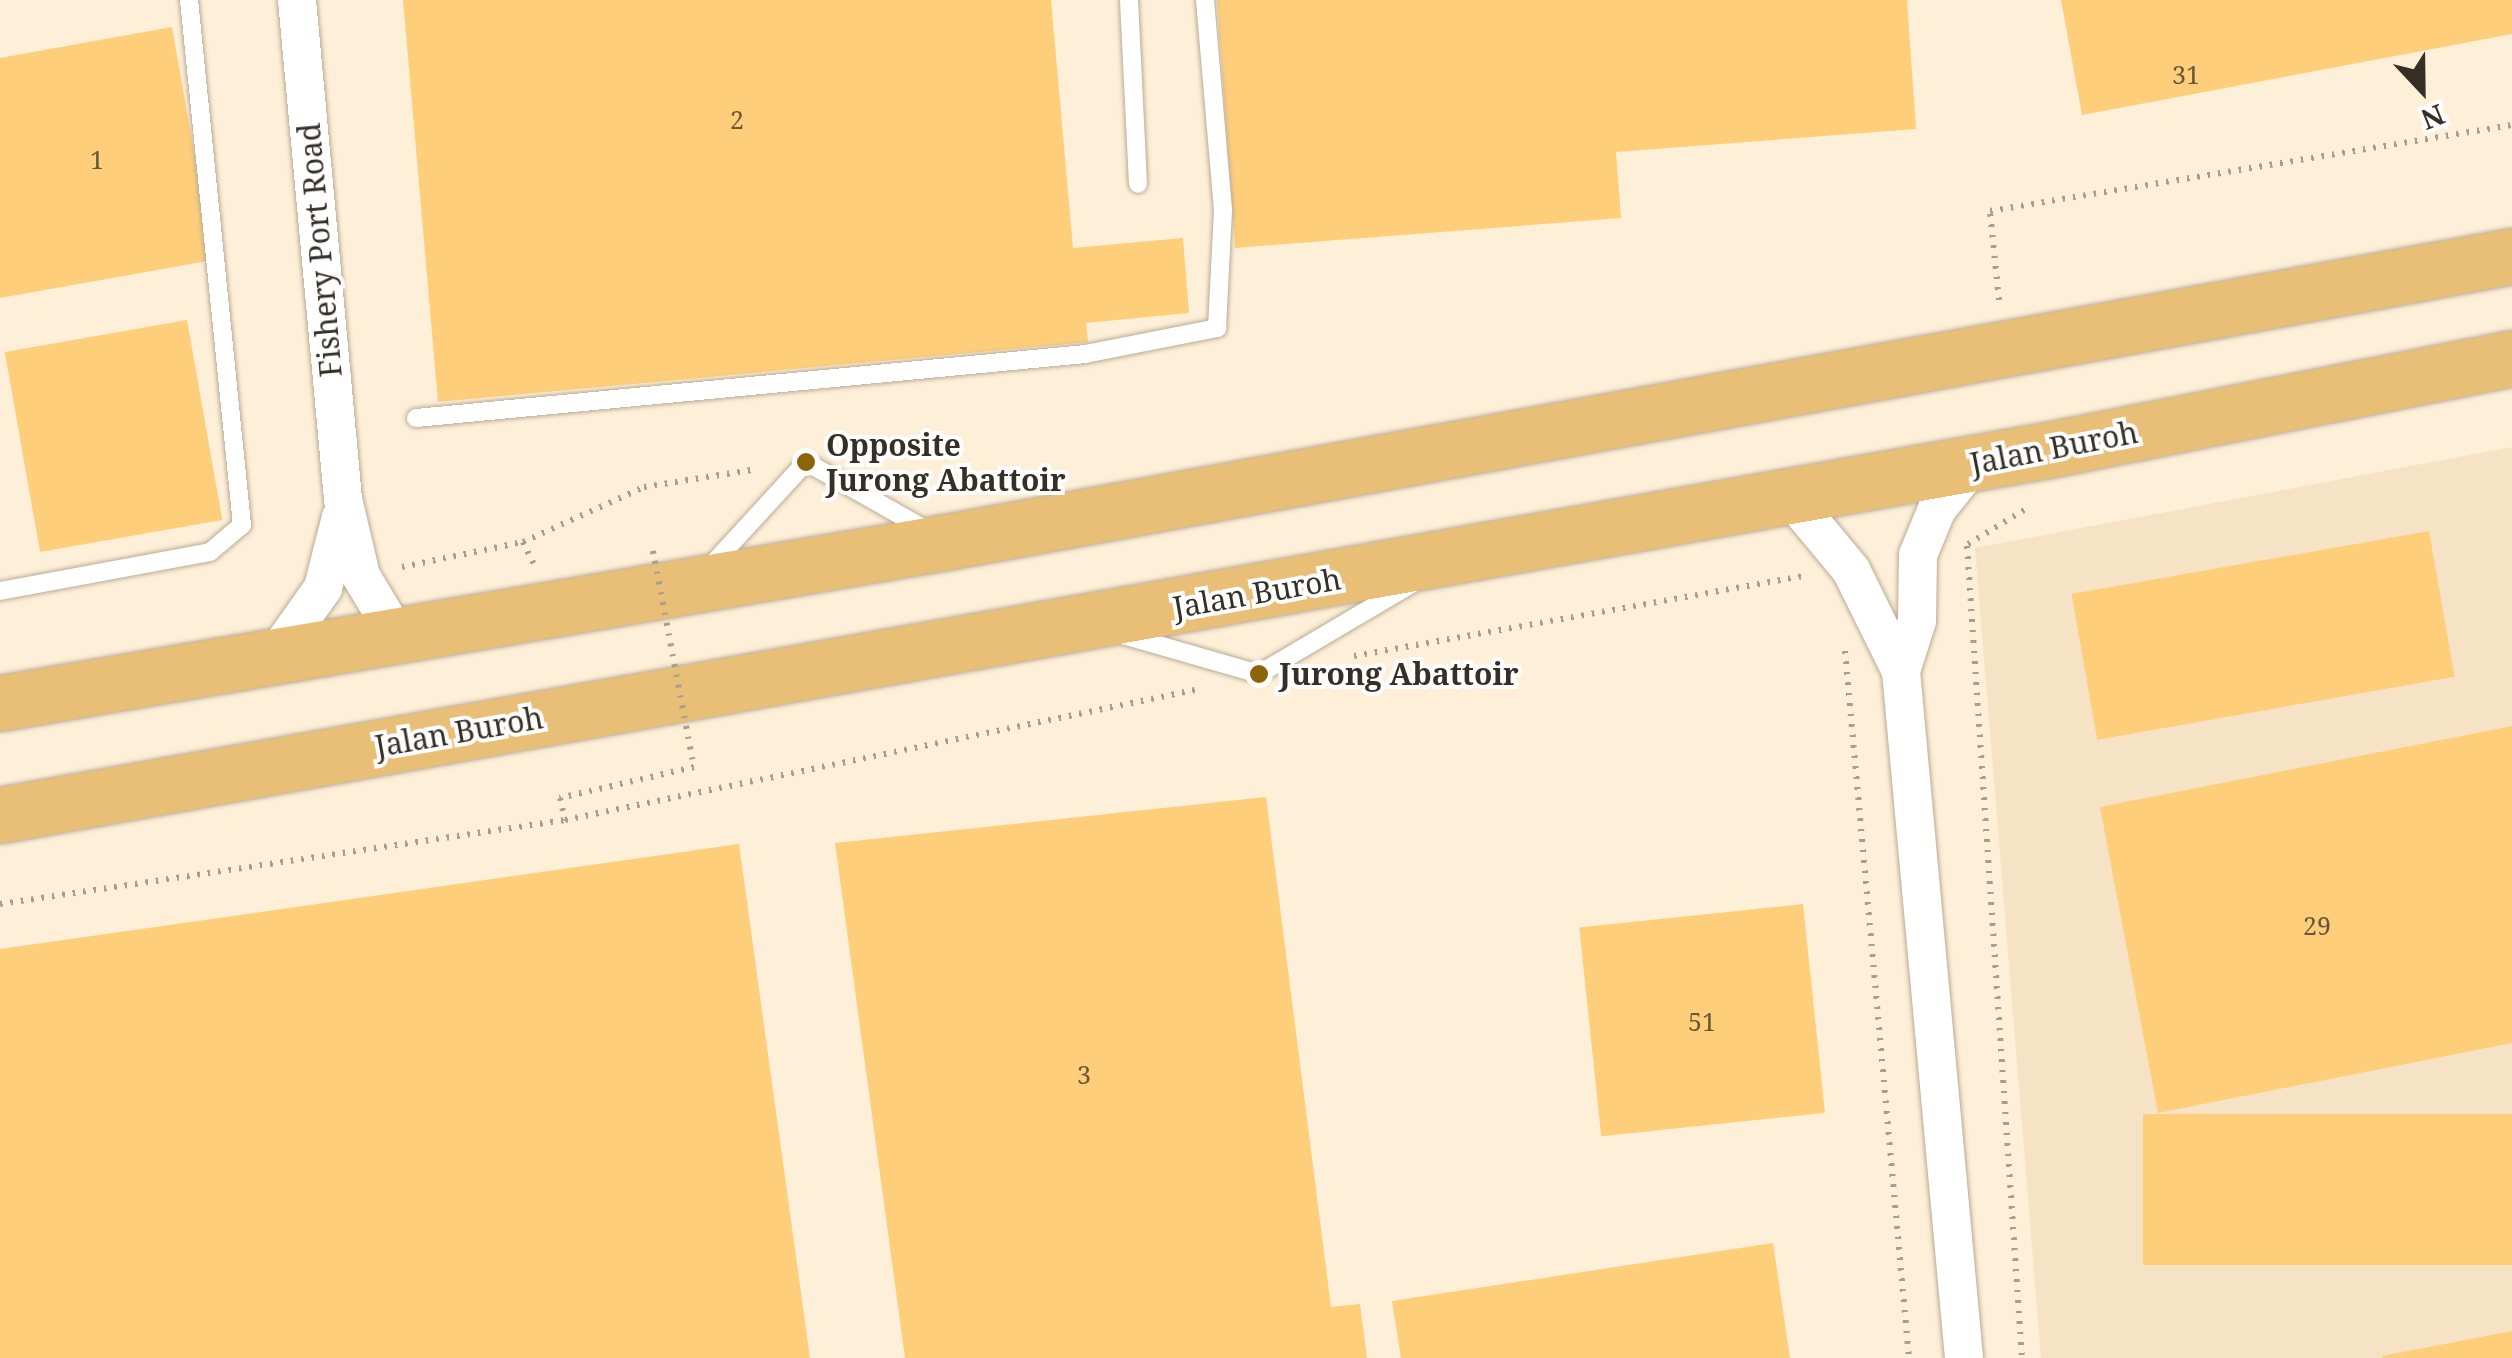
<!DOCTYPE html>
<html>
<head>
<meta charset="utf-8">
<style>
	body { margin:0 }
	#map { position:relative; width:2512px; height:1358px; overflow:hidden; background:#feefd8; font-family:"Noto Serif",serif }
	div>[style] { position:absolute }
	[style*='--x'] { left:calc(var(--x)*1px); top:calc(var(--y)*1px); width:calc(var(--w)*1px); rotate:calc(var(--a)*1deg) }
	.built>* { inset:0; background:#f6e3c5 }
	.building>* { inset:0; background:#ffce7b; transform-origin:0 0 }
	.path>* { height:6px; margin-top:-3px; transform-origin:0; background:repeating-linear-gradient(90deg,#a99e8c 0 2.5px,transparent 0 10.5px) }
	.roads { filter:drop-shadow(0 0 2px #b9ab95) drop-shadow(0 0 2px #b9ab95) }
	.lane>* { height:18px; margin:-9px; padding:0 9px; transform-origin:9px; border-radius:9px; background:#fff }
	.street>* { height:38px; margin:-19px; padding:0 19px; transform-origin:19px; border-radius:19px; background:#fff }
	.highway>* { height:55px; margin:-27.5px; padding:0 27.5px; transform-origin:27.5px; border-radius:27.5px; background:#e9be77 }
	.path-bridge>* { height:6px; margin-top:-3px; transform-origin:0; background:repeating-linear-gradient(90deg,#a99e8c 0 2.5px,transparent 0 10.5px) }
	.dots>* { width:28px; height:28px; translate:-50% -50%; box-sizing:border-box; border:5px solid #fefefe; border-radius:50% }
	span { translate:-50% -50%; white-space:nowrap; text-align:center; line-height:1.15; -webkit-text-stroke:8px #fefefe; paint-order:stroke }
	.number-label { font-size:25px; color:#68573b }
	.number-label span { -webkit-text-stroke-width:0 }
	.street-label { font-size:30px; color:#352f26 }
	.poi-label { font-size:30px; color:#352f26; font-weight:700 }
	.left { translate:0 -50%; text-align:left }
	.north { position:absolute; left:2372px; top:40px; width:100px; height:100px; -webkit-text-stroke:8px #fefefe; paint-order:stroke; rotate:158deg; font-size:28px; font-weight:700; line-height:40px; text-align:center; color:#352f26 }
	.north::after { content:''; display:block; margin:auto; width:35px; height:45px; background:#352f26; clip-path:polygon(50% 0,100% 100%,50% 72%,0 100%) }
</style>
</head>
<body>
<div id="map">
	<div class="built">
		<i style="clip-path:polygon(2512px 447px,2512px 1358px,2041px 1358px,1975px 548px)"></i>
	</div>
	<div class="building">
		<i style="clip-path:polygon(403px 0,1051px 0,1073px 248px,1183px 238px,1189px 313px,1086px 323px,1088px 342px,438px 402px)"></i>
		<i style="clip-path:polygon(1217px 0,1907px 0,1916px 129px,1616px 152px,1621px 218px,1235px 248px)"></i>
		<i style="clip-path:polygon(2061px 0,2512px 0,2512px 34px,2082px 115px)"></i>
		<i style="clip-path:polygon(172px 27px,213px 260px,0 298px,0 58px)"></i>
		<i style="left:187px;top:320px;width:203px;height:185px;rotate:80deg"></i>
		<i style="left:2429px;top:531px;width:148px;height:363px;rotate:80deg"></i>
		<i style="clip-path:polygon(2512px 726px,2512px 1043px,2158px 1113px,2100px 807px)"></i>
		<i style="clip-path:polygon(1266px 797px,1331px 1307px,1360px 1304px,1367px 1358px,905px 1358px,835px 843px)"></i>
		<i style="clip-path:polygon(739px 844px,810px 1358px,0 1358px,0 949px)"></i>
		<i style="left:1803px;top:904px;width:210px;height:225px;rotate:84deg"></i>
		<i style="left:2512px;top:1114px;width:151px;height:369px;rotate:90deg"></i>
		<i style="clip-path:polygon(1773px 1243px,1790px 1358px,1401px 1358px,1392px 1301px)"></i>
		<i style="clip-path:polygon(2512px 1331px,2512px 1358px,2382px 1358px,2382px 1356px)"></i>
	</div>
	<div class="path">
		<i style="--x:1999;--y:300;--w:89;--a:-95.8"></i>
		<i style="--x:1990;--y:211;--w:529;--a:-9.36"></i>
		<i style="--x:523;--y:542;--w:25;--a:64"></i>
		<i style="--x:1968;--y:544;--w:71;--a:-31.2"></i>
		<i style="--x:1967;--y:546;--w:814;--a:86.13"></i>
		<i style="--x:402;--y:567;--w:124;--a:-11.7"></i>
		<i style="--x:523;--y:542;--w:133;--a:-24.4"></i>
		<i style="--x:644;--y:487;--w:115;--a:-9"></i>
		<i style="--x:1845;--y:651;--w:710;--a:84.83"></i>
		<i style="--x:1354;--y:656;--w:457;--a:-10.1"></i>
		<i style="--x:694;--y:767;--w:138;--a:167"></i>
		<i style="--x:560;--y:798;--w:23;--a:77"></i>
		<i style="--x:565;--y:820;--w:648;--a:-11.66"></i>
		<i style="--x:0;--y:904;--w:571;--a:-8.46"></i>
	</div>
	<div class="roads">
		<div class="lane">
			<i style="--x:1129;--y:0;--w:184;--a:87.2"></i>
			<i style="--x:416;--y:418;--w:672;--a:-5.46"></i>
			<i style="--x:1085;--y:354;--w:135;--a:-11.1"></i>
			<i style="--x:1217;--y:328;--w:118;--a:-87.1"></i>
			<i style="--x:1223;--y:210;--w:211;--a:-94.9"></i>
			<i style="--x:708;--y:569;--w:145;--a:-47.5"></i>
			<i style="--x:806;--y:462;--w:138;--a:29.5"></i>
			<i style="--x:0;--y:591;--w:214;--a:-10.5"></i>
			<i style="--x:210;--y:552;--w:42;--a:-40.2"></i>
			<i style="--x:242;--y:525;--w:528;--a:-95.76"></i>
			<i style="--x:1120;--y:634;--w:145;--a:16.1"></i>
			<i style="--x:1259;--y:674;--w:179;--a:-30.6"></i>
		</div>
		<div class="street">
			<i style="--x:297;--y:0;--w:501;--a:84.73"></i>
			<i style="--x:343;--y:499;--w:79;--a:76.8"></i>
			<i style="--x:361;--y:576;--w:64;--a:59"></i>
			<i style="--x:1787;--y:493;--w:100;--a:50.3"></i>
			<i style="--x:1851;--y:570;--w:113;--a:63.7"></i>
			<i style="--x:277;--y:653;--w:80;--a:-54.7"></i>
			<i style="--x:323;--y:588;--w:73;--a:-75.8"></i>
			<i style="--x:1964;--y:1358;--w:690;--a:-95.24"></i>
			<i style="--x:1901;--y:671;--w:52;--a:-72.3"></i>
			<i style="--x:1917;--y:621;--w:66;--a:-89.1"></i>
			<i style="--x:1918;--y:555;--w:50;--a:-67.6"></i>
			<i style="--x:1937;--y:509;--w:59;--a:-51.2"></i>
		</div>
		<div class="highway">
			<i style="--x:0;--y:703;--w:960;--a:-9.66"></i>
			<i style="--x:946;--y:542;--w:1592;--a:-10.35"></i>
			<i style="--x:0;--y:815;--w:2080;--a:-10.11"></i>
			<i style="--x:2048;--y:450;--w:473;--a:-11.2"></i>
		</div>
	</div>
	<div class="path-bridge">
		<i style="--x:653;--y:551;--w:220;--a:79.3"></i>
	</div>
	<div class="dots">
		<i style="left:806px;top:462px;background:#8c6306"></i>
		<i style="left:1259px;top:674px;background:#8c6306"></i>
	</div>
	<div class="number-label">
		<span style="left:2186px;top:74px">31</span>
		<span style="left:737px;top:119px">2</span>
		<span style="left:97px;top:159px">1</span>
		<span style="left:2317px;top:925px">29</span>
		<span style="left:1702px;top:1021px">51</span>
		<span style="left:1084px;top:1074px">3</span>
	</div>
	<div class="street-label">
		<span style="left:320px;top:250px;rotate:-95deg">Fishery Port Road</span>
		<span style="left:2054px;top:448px;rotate:-11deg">Jalan Buroh</span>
		<span style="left:1257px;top:593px;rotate:-10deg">Jalan Buroh</span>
		<span style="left:459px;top:732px;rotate:-10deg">Jalan Buroh</span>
	</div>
	<div class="poi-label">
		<span class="left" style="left:826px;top:462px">Opposite<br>Jurong Abattoir</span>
		<span class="left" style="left:1279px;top:674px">Jurong Abattoir</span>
	</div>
	<div class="north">N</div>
</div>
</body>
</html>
